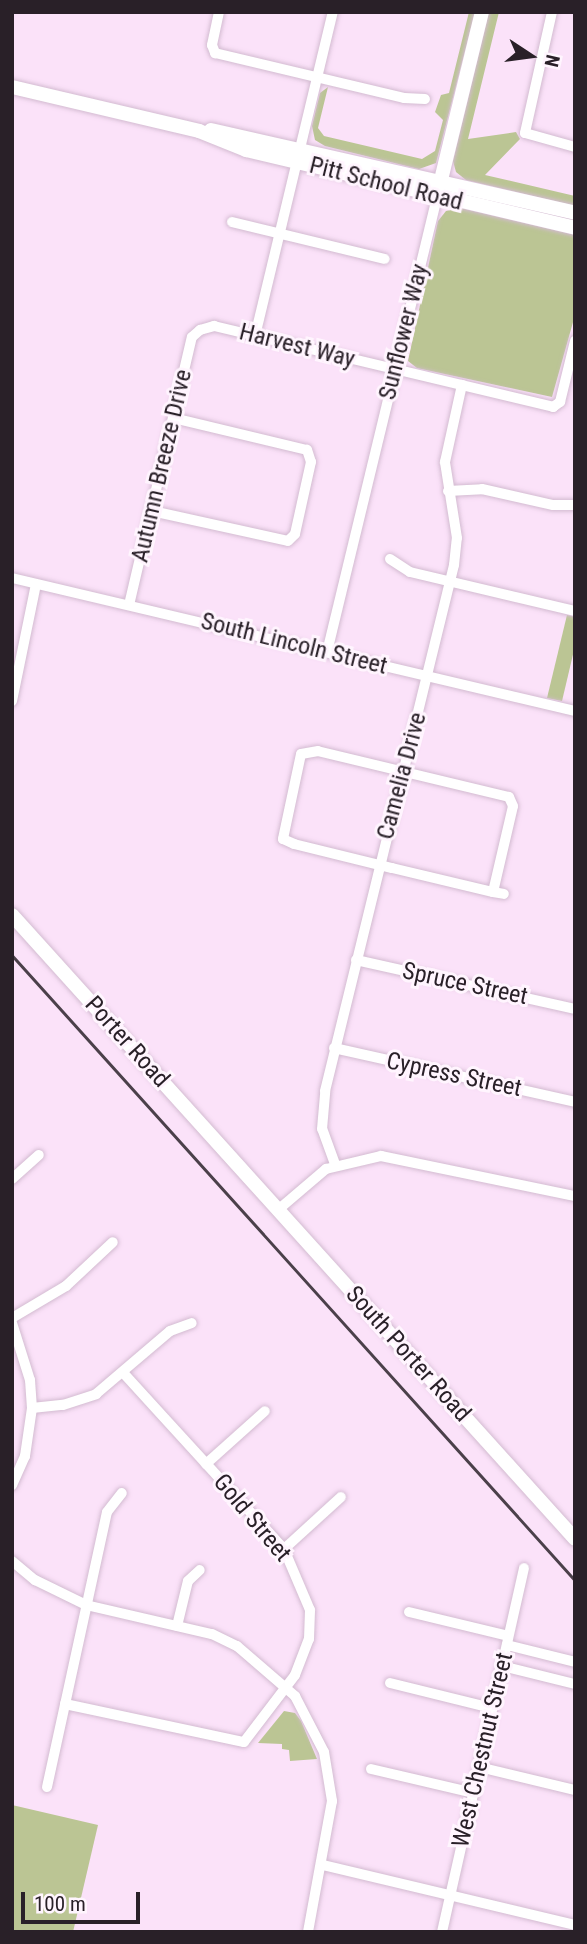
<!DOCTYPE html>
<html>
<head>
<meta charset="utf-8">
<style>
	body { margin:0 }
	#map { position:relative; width:587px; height:1944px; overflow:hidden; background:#fbe2f9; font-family:"Roboto Condensed",sans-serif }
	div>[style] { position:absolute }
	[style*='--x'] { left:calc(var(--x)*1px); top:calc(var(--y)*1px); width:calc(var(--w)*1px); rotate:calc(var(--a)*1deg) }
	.green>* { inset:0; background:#bbc594 }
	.roads { filter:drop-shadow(0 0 2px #d3bbd1) drop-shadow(0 0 2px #d3bbd1) }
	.street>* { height:10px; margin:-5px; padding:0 5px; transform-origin:5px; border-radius:5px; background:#fff }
	.secondary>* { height:14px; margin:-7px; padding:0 7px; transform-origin:7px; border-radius:7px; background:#fff }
	.rail>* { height:2.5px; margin:-1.25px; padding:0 1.25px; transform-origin:1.25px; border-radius:1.25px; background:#4b404a }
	span { translate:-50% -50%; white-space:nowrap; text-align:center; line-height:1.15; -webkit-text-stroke:6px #fff5fe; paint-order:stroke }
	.street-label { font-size:24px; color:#292028 }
	.frame { position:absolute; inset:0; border:14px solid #292028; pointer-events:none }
	.north { position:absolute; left:496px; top:21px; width:70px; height:70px; -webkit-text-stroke:5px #fff5fe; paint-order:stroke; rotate:103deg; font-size:19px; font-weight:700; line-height:28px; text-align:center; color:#292028 }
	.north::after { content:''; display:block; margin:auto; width:24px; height:32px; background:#292028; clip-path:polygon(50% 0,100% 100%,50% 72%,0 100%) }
	.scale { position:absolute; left:21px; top:1892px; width:119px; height:32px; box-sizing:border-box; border:4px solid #292028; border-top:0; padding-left:9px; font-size:21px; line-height:24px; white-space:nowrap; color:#292028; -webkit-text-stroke:5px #fff5fe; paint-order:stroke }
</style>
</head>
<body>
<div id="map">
	<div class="green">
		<i style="clip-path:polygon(469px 12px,475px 12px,436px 163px,419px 169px,325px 146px,315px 140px,312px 126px,320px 93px,328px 87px,318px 128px,324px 136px,422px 159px,435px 151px,443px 120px,435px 112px,441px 95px,449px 93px)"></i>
		<i style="clip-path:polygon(489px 12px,499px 12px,468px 139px,516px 132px,520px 139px,485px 175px,575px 196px,575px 206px,466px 180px,456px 172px,453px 161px)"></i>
		<i style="clip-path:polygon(460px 208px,575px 235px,575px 315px,552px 397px,417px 368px,408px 361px,438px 221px,446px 211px)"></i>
		<i style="clip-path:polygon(567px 615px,575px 617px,575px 646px,562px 701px,547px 698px)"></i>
		<i style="clip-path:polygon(284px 1711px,295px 1713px,301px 1721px,317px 1759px,290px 1761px,289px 1750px,282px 1749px,282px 1744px,258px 1743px)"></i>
		<i style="clip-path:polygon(12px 1805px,98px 1825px,73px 1932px,12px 1932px)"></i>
	</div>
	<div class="roads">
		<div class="street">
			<i style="--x:219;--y:12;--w:34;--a:102"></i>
			<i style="--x:212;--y:45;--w:9;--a:69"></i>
			<i style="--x:215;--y:53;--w:194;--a:13.4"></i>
			<i style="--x:404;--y:98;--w:21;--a:3"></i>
			<i style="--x:552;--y:12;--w:124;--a:102.6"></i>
			<i style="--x:525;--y:133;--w:52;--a:15.6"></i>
			<i style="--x:232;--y:222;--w:157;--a:13.6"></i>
			<i style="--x:255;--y:336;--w:333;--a:-76.5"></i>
			<i style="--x:448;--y:491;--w:34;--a:-3"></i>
			<i style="--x:482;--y:489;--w:73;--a:12.7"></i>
			<i style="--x:553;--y:505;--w:20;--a:0"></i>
			<i style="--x:152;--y:511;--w:139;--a:12.4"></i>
			<i style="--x:288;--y:541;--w:10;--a:-45"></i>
			<i style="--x:295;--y:534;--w:74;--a:-77.5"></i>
			<i style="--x:311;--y:462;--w:13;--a:-108"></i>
			<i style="--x:307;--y:450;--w:137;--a:-166.5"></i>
			<i style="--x:390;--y:559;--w:24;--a:33"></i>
			<i style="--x:410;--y:572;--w:170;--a:13.3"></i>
			<i style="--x:12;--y:578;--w:578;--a:13.29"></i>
			<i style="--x:129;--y:605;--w:275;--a:-76.8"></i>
			<i style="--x:192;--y:337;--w:11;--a:-41"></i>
			<i style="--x:200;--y:330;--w:15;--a:-16"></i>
			<i style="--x:214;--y:326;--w:349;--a:13.4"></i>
			<i style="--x:553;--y:407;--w:9;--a:-36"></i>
			<i style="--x:560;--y:402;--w:63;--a:-76.2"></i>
			<i style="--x:327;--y:652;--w:469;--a:-76.4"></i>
			<i style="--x:12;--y:701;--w:119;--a:-78.4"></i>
			<i style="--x:493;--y:892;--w:88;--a:-76.9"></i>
			<i style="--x:513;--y:806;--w:10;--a:-114"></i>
			<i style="--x:509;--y:797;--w:196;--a:-166.5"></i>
			<i style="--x:318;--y:751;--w:17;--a:170"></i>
			<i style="--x:301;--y:754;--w:87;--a:102"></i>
			<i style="--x:283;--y:839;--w:12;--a:24"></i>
			<i style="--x:294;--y:844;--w:101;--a:13.8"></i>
			<i style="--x:392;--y:868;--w:104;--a:13.4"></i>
			<i style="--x:493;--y:892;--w:11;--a:10"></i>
			<i style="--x:356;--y:960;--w:224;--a:12.6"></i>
			<i style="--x:334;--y:1048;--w:247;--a:12.6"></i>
			<i style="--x:335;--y:1164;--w:37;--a:-110"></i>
			<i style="--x:322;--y:1129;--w:38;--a:-85"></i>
			<i style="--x:325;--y:1091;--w:542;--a:-76.22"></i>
			<i style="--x:454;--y:565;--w:27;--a:-84"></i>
			<i style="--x:457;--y:538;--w:77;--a:-99"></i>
			<i style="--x:445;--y:462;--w:79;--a:-77.6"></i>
			<i style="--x:12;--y:1179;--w:36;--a:-42"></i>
			<i style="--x:279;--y:1209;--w:62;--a:-40.4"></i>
			<i style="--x:326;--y:1169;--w:57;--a:-13.3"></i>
			<i style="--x:381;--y:1156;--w:198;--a:11.7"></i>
			<i style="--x:12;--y:1318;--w:63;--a:-30.7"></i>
			<i style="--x:66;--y:1286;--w:64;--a:-43.1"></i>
			<i style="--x:12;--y:1323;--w:60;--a:72.5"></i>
			<i style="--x:30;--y:1380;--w:28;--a:86"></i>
			<i style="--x:32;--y:1408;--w:49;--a:98.3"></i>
			<i style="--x:25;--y:1456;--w:32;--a:114"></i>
			<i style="--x:32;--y:1408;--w:31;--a:-6"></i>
			<i style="--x:63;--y:1405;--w:35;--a:-18"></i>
			<i style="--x:96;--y:1394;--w:97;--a:-40.4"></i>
			<i style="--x:170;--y:1331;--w:23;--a:-20"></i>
			<i style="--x:206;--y:1464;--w:79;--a:-41.9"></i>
			<i style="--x:284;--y:1549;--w:77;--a:-42.4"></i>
			<i style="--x:12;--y:1561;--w:30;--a:40"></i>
			<i style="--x:35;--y:1580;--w:57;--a:26.1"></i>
			<i style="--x:86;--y:1605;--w:129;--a:13"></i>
			<i style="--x:212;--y:1634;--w:28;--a:26"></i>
			<i style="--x:237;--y:1646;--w:77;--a:40.8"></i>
			<i style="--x:295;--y:1696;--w:63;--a:62.6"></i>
			<i style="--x:324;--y:1752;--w:50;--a:80.7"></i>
			<i style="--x:332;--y:1801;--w:133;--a:100.4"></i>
			<i style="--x:409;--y:1612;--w:102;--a:13.6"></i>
			<i style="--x:177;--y:1626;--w:46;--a:-76.3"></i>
			<i style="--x:188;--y:1581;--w:16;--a:-43"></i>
			<i style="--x:507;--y:1645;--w:70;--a:14"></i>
			<i style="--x:502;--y:1666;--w:75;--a:13.9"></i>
			<i style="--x:390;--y:1683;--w:105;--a:13.8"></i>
			<i style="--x:65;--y:1704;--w:183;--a:12"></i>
			<i style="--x:244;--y:1742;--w:84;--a:-52.7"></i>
			<i style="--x:295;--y:1675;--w:39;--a:-69"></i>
			<i style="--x:309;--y:1639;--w:29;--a:-88"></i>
			<i style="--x:310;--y:1610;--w:66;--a:-113.1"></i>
			<i style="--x:284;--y:1549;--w:237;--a:-132.4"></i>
			<i style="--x:479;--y:1767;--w:99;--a:13.5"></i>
			<i style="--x:371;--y:1769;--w:105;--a:13.2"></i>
			<i style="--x:47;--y:1787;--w:281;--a:-77.7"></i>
			<i style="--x:107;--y:1512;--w:24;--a:-52"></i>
			<i style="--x:323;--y:1865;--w:259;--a:13.4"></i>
			<i style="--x:442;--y:1932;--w:373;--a:-77.3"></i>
		</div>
		<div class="secondary">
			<i style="--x:12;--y:87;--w:192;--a:13.2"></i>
			<i style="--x:199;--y:131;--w:51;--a:22"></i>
			<i style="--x:246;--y:150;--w:338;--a:13.3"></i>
			<i style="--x:211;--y:130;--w:373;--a:12.8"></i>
			<i style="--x:439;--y:188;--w:181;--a:-76.3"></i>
			<i style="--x:12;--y:915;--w:840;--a:47.94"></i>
		</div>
	</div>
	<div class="rail">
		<i style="--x:12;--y:955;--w:841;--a:47.99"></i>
	</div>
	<div class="street-label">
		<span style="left:386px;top:184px;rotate:14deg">Pitt School Road</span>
		<span style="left:404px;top:332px;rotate:-76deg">Sunflower Way</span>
		<span style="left:297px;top:346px;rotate:14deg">Harvest Way</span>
		<span style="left:162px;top:466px;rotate:-77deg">Autumn Breeze Drive</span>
		<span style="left:294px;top:644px;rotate:14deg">South Lincoln Street</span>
		<span style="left:402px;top:776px;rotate:-75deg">Camelia Drive</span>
		<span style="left:465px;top:984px;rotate:12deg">Spruce Street</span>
		<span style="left:127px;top:1042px;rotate:48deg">Porter Road</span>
		<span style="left:454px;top:1075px;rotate:12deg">Cypress Street</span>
		<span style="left:408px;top:1354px;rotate:48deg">South Porter Road</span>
		<span style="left:252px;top:1518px;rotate:50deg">Gold Street</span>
		<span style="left:483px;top:1750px;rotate:-77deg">West Chestnut Street</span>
	</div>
	<div class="frame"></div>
	<div class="north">N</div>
	<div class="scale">100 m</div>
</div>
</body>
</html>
